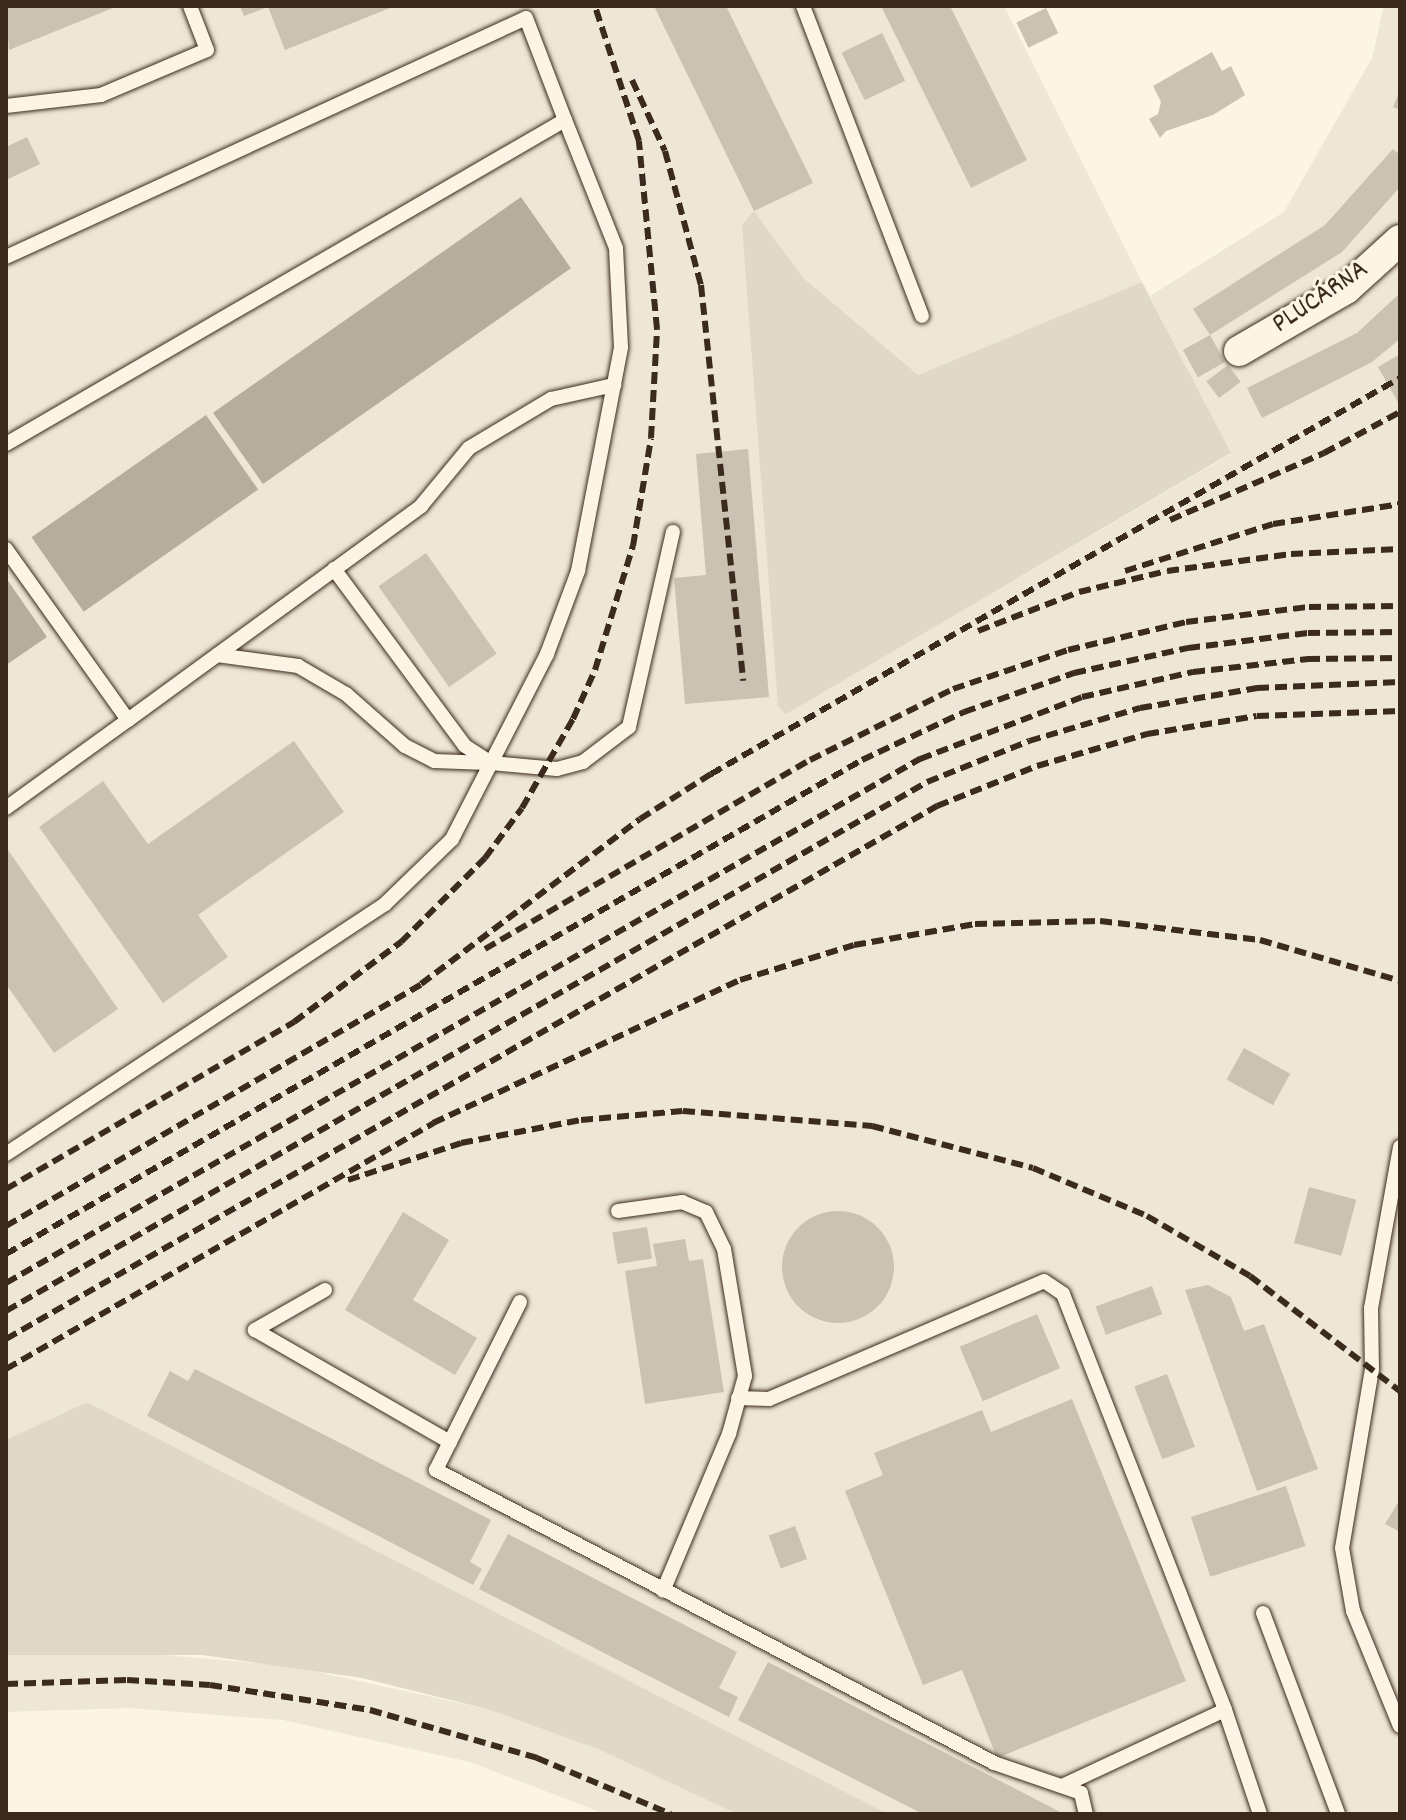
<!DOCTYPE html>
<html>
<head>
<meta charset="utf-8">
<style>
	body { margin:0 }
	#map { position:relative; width:1406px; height:1820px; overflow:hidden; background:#fcf5e5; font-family:Dekko,sans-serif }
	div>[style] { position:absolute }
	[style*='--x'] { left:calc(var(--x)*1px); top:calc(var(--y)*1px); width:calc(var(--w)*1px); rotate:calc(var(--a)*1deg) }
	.built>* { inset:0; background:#eee6d6 }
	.green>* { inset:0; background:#e0d8c8 }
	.water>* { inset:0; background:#b7ad9e; transform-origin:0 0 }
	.building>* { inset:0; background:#ccc2b3; transform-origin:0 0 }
	.round { border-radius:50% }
	.roads { filter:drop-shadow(0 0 2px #3b2a1e) drop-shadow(0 0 2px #3b2a1e) }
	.service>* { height:14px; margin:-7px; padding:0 7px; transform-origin:7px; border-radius:7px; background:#fcf5e5 }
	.minor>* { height:30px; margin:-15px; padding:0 15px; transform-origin:15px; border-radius:15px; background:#fcf5e5 }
	.rail>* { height:6px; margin-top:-3px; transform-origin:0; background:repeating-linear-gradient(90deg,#3b2a1e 0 12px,transparent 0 18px) }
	span { translate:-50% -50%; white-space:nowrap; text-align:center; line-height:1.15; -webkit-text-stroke:6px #fcf5e5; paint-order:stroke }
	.street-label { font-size:28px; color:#3b2a1e }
	.frame { position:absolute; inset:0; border:8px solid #3b2a1e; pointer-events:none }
</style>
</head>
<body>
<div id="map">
	<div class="built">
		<i style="clip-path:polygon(6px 6px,1004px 6px,1142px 282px,918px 375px,786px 713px,1231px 454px,1150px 296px,1284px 212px,1372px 58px,1384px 6px,1400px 6px,1400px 1814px,888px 1814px,87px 1402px,6px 1440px)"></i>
		<i style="clip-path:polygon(129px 1652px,290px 1666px,487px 1709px,600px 1750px,737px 1814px,605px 1814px,470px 1762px,283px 1720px,128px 1708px,6px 1712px,6px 1655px)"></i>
	</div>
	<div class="green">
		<i style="clip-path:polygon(754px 211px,803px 278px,918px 375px,1142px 282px,1231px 453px,786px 714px,778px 706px,742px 225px)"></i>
		<i style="clip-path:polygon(87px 1402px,888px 1814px,737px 1814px,600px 1750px,487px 1709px,362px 1678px,202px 1655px,6px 1655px,6px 1440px)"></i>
	</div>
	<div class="water">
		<i style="left:521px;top:197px;width:87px;height:376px;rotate:55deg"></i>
		<i style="left:206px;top:415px;width:91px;height:213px;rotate:55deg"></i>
		<i style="clip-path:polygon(6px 578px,47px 637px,6px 665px)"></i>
	</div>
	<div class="building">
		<i style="clip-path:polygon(6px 6px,118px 6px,9px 50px)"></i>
		<i style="clip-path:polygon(240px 6px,395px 6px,285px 50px,268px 7px,244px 16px)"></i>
		<i style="clip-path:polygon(654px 6px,726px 6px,813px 183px,754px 211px)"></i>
		<i style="clip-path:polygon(881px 6px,950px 6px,1027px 160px,971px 188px)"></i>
		<i style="left:1046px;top:8px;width:28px;height:33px;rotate:64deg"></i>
		<i style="left:882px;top:33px;width:53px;height:45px;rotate:64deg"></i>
		<i style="clip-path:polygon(1212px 52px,1222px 71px,1231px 66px,1245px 95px,1213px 115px,1166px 131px,1160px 138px,1149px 119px,1158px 114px,1161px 102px,1153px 86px)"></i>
		<i style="clip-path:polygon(1400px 90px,1400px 110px,1393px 107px)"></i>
		<i style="clip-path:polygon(27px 137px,40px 164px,6px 180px,6px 147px)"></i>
		<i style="clip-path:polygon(1393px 149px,1400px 155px,1400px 187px,1342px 252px,1210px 335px,1193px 309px,1325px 225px)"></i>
		<i style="clip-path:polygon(1400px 293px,1400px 338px,1395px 343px,1372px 362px,1262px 418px,1247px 388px,1357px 333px)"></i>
		<i style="left:1210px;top:335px;width:31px;height:31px;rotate:61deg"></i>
		<i style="clip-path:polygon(1400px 354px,1400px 406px,1378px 367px)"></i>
		<i style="left:1228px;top:365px;width:21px;height:27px;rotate:53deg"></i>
		<i style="clip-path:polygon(748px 449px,769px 697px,685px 704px,674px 578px,706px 575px,696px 454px)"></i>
		<i style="left:426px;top:553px;width:123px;height:58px;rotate:55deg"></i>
		<i style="clip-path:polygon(294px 741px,344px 812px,198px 915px,228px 957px,163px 1003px,39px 827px,103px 781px,148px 844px)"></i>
		<i style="clip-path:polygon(6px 847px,118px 1009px,54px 1053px,6px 984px)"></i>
		<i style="left:1244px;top:1048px;width:53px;height:36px;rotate:29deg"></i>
		<i style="left:1309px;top:1187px;width:49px;height:58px;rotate:15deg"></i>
		<i class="round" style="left:782px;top:1211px;width:112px;height:112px"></i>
		<i style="clip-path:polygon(403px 1212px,449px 1240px,413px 1300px,477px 1338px,455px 1375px,345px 1310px)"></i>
		<i style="left:647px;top:1227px;width:32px;height:35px;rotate:81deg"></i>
		<i style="clip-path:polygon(685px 1239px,689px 1261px,703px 1259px,724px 1392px,645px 1404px,625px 1271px,657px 1266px,653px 1244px)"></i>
		<i style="clip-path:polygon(1208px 1285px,1231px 1297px,1244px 1331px,1264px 1324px,1318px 1469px,1257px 1491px,1185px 1290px)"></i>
		<i style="left:1152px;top:1286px;width:30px;height:60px;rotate:70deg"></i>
		<i style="left:1037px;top:1314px;width:59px;height:84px;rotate:67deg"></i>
		<i style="clip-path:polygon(195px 1369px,491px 1520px,470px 1562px,482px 1569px,473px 1585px,147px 1416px,170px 1371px,188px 1381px)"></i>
		<i style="left:1167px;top:1374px;width:78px;height:35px;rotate:69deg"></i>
		<i style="clip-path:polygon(1072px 1399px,1186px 1681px,997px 1758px,962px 1670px,923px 1685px,845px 1491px,883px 1475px,874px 1453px,982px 1410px,991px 1432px)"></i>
		<i style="left:1286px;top:1486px;width:63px;height:100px;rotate:72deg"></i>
		<i style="clip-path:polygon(1400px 1499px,1400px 1532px,1385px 1524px)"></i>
		<i style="left:795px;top:1526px;width:35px;height:28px;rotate:70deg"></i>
		<i style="clip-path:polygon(508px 1534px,737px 1652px,719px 1688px,738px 1697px,729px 1717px,479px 1589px)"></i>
		<i style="clip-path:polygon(768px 1662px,1012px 1787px,1064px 1814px,923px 1814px,738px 1720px)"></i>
	</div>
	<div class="roads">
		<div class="service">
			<i style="--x:803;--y:6;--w:332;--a:69"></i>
			<i style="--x:6;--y:106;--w:96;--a:-6.6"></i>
			<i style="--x:101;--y:95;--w:115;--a:-23"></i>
			<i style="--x:207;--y:50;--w:47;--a:-111.1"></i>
			<i style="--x:6;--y:257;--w:572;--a:-24.68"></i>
			<i style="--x:526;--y:18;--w:109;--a:69.1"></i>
			<i style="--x:565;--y:120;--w:646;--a:149.9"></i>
			<i style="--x:6;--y:549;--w:210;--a:54.5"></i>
			<i style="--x:128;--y:720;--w:363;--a:-36.1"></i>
			<i style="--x:421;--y:506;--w:75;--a:-50.4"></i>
			<i style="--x:469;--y:448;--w:96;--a:-30.9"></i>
			<i style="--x:551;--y:399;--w:65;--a:-12.5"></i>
			<i style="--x:334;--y:569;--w:220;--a:53.5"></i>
			<i style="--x:465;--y:746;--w:31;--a:33"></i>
			<i style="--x:491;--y:763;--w:66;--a:5.2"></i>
			<i style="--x:557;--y:769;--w:27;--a:-15"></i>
			<i style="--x:583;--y:762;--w:58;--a:-37.3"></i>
			<i style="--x:629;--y:727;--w:200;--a:-77.3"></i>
			<i style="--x:217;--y:655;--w:82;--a:7.7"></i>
			<i style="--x:298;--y:666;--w:56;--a:30.3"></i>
			<i style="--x:346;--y:694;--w:79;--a:41.4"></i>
			<i style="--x:405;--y:746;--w:33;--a:27"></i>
			<i style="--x:434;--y:761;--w:54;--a:2.1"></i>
			<i style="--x:6;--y:808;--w:150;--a:-35.8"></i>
			<i style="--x:1400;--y:1147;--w:164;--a:100.2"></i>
			<i style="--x:1371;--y:1308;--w:61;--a:89.1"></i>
			<i style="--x:1372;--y:1369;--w:181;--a:99.5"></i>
			<i style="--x:1342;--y:1548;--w:64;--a:80.1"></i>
			<i style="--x:1353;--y:1611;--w:124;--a:67.8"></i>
			<i style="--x:6;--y:1154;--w:454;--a:-33.4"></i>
			<i style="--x:385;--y:904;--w:93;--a:-44.1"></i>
			<i style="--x:452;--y:839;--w:208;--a:-62.8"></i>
			<i style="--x:547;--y:654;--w:89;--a:-69.5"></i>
			<i style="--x:578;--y:571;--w:228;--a:-79.1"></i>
			<i style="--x:621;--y:347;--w:99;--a:-92.9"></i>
			<i style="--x:616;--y:248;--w:138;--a:-111.7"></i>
			<i style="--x:618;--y:1211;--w:65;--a:-8"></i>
			<i style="--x:682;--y:1202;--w:26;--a:23"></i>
			<i style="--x:706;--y:1212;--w:41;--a:64.1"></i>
			<i style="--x:724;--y:1249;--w:129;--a:80.6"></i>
			<i style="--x:745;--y:1376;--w:60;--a:105.4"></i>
			<i style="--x:729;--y:1434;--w:170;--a:112.8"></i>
			<i style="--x:325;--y:1290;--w:81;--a:150.3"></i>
			<i style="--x:255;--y:1330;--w:225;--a:29.9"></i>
			<i style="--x:520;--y:1302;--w:188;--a:116.6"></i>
			<i style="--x:436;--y:1470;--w:630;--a:27.7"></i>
			<i style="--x:994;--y:1763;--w:92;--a:19"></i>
			<i style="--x:1081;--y:1793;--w:22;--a:77"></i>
			<i style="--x:738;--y:1398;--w:31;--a:2"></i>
			<i style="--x:769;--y:1399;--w:299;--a:-23.2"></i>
			<i style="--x:1044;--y:1281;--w:23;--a:34"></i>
			<i style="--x:1063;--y:1294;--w:446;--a:68.7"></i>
			<i style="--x:1225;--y:1710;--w:180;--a:155"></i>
			<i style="--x:1263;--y:1613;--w:215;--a:69.5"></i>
			<i style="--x:1225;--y:1710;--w:110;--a:71.4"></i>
		</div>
		<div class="minor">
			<i style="--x:1239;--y:351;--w:124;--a:-30.1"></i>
			<i style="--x:1346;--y:289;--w:73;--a:-42.2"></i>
		</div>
	</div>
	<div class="rail">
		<i style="--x:632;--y:80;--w:78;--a:65.1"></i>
		<i style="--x:665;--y:151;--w:139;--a:75"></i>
		<i style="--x:701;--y:285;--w:398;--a:83.9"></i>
		<i style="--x:1170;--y:520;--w:168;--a:-23.5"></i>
		<i style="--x:1324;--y:453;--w:86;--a:-28.3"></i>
		<i style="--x:1125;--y:571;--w:155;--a:-17.6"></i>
		<i style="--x:1273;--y:524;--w:129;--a:-8.9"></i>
		<i style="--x:978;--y:631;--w:108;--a:-21.1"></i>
		<i style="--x:1079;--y:592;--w:90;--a:-13.4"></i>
		<i style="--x:1167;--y:571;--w:125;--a:-7.8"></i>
		<i style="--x:1291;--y:554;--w:109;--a:-2.6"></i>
		<i style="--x:485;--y:949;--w:376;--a:-30.2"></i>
		<i style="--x:810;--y:760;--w:160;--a:-26.4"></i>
		<i style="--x:953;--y:689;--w:121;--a:-18.7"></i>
		<i style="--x:1068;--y:650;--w:121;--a:-13.3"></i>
		<i style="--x:1186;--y:622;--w:124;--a:-7"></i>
		<i style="--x:1309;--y:607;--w:91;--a:-0.6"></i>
		<i style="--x:348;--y:1180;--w:119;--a:-18.1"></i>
		<i style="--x:461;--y:1143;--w:122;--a:-10.9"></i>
		<i style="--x:581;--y:1120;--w:102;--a:-5"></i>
		<i style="--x:683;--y:1111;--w:190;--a:4.5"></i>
		<i style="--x:872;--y:1126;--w:166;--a:14.6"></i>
		<i style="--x:1033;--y:1168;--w:124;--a:22.8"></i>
		<i style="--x:1147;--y:1216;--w:119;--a:30.2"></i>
		<i style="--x:1250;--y:1276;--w:189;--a:37.5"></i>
		<i style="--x:6;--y:1189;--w:333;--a:-30.1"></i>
		<i style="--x:294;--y:1022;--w:134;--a:-36.8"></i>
		<i style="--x:401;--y:942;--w:119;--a:-45"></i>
		<i style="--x:485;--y:858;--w:62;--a:-53.5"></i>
		<i style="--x:522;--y:808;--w:103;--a:-60.2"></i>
		<i style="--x:573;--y:719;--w:54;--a:-65.8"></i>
		<i style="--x:595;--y:670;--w:130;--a:-73"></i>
		<i style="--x:633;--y:546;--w:109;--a:-80.5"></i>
		<i style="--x:651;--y:438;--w:109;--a:-86.8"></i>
		<i style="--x:657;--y:329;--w:189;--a:-95.5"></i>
		<i style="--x:639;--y:141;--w:142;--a:-108.1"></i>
		<i style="--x:6;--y:1226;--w:480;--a:-30.2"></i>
		<i style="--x:421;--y:984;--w:274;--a:-37"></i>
		<i style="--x:640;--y:819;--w:84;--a:-32.4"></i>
		<i style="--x:711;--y:774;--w:795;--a:-29.89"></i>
		<i style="--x:6;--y:1254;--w:988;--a:-29.99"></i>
		<i style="--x:862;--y:760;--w:113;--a:-25.2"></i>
		<i style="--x:964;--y:712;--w:117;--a:-19.5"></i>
		<i style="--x:1074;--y:673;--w:117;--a:-12.4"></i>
		<i style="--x:1188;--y:648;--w:121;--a:-7.1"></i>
		<i style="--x:1308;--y:633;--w:92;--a:-0.6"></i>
		<i style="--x:6;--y:1283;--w:1054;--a:-29.83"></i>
		<i style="--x:920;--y:759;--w:173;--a:-20.9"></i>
		<i style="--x:1082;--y:697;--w:114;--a:-12.7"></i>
		<i style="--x:1193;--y:672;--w:116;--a:-6.4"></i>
		<i style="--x:1308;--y:659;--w:92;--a:-0.6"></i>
		<i style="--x:6;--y:1311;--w:1062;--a:-29.87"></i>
		<i style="--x:927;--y:782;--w:110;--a:-21.9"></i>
		<i style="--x:1029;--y:741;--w:116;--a:-16.6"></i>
		<i style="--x:1140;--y:708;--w:119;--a:-9.7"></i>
		<i style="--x:1257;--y:688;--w:143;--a:-2.4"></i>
		<i style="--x:6;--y:1339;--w:1073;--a:-29.79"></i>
		<i style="--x:937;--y:806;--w:108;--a:-21.8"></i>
		<i style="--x:1037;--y:766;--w:115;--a:-16.2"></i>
		<i style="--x:1147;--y:734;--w:111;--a:-9.3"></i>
		<i style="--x:1257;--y:716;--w:143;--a:-2"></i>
		<i style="--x:6;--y:1369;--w:493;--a:-29.9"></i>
		<i style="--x:433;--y:1123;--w:339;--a:-25"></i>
		<i style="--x:740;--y:980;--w:119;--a:-17.1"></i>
		<i style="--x:854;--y:945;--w:123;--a:-9.8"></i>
		<i style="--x:975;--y:924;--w:125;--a:-1.4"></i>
		<i style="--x:1100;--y:921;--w:161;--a:6.8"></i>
		<i style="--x:1260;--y:940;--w:146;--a:16.3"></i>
		<i style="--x:6;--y:1684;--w:121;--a:-1.9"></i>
		<i style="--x:127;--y:1680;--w:83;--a:3.4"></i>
		<i style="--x:210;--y:1685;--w:162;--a:8.9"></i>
		<i style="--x:370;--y:1710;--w:174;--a:16"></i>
		<i style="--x:537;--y:1758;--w:145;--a:22.7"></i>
	</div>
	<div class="street-label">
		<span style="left:1321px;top:298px;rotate:-34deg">PLUCÁRNA</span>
	</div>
	<div class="frame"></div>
</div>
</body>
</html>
